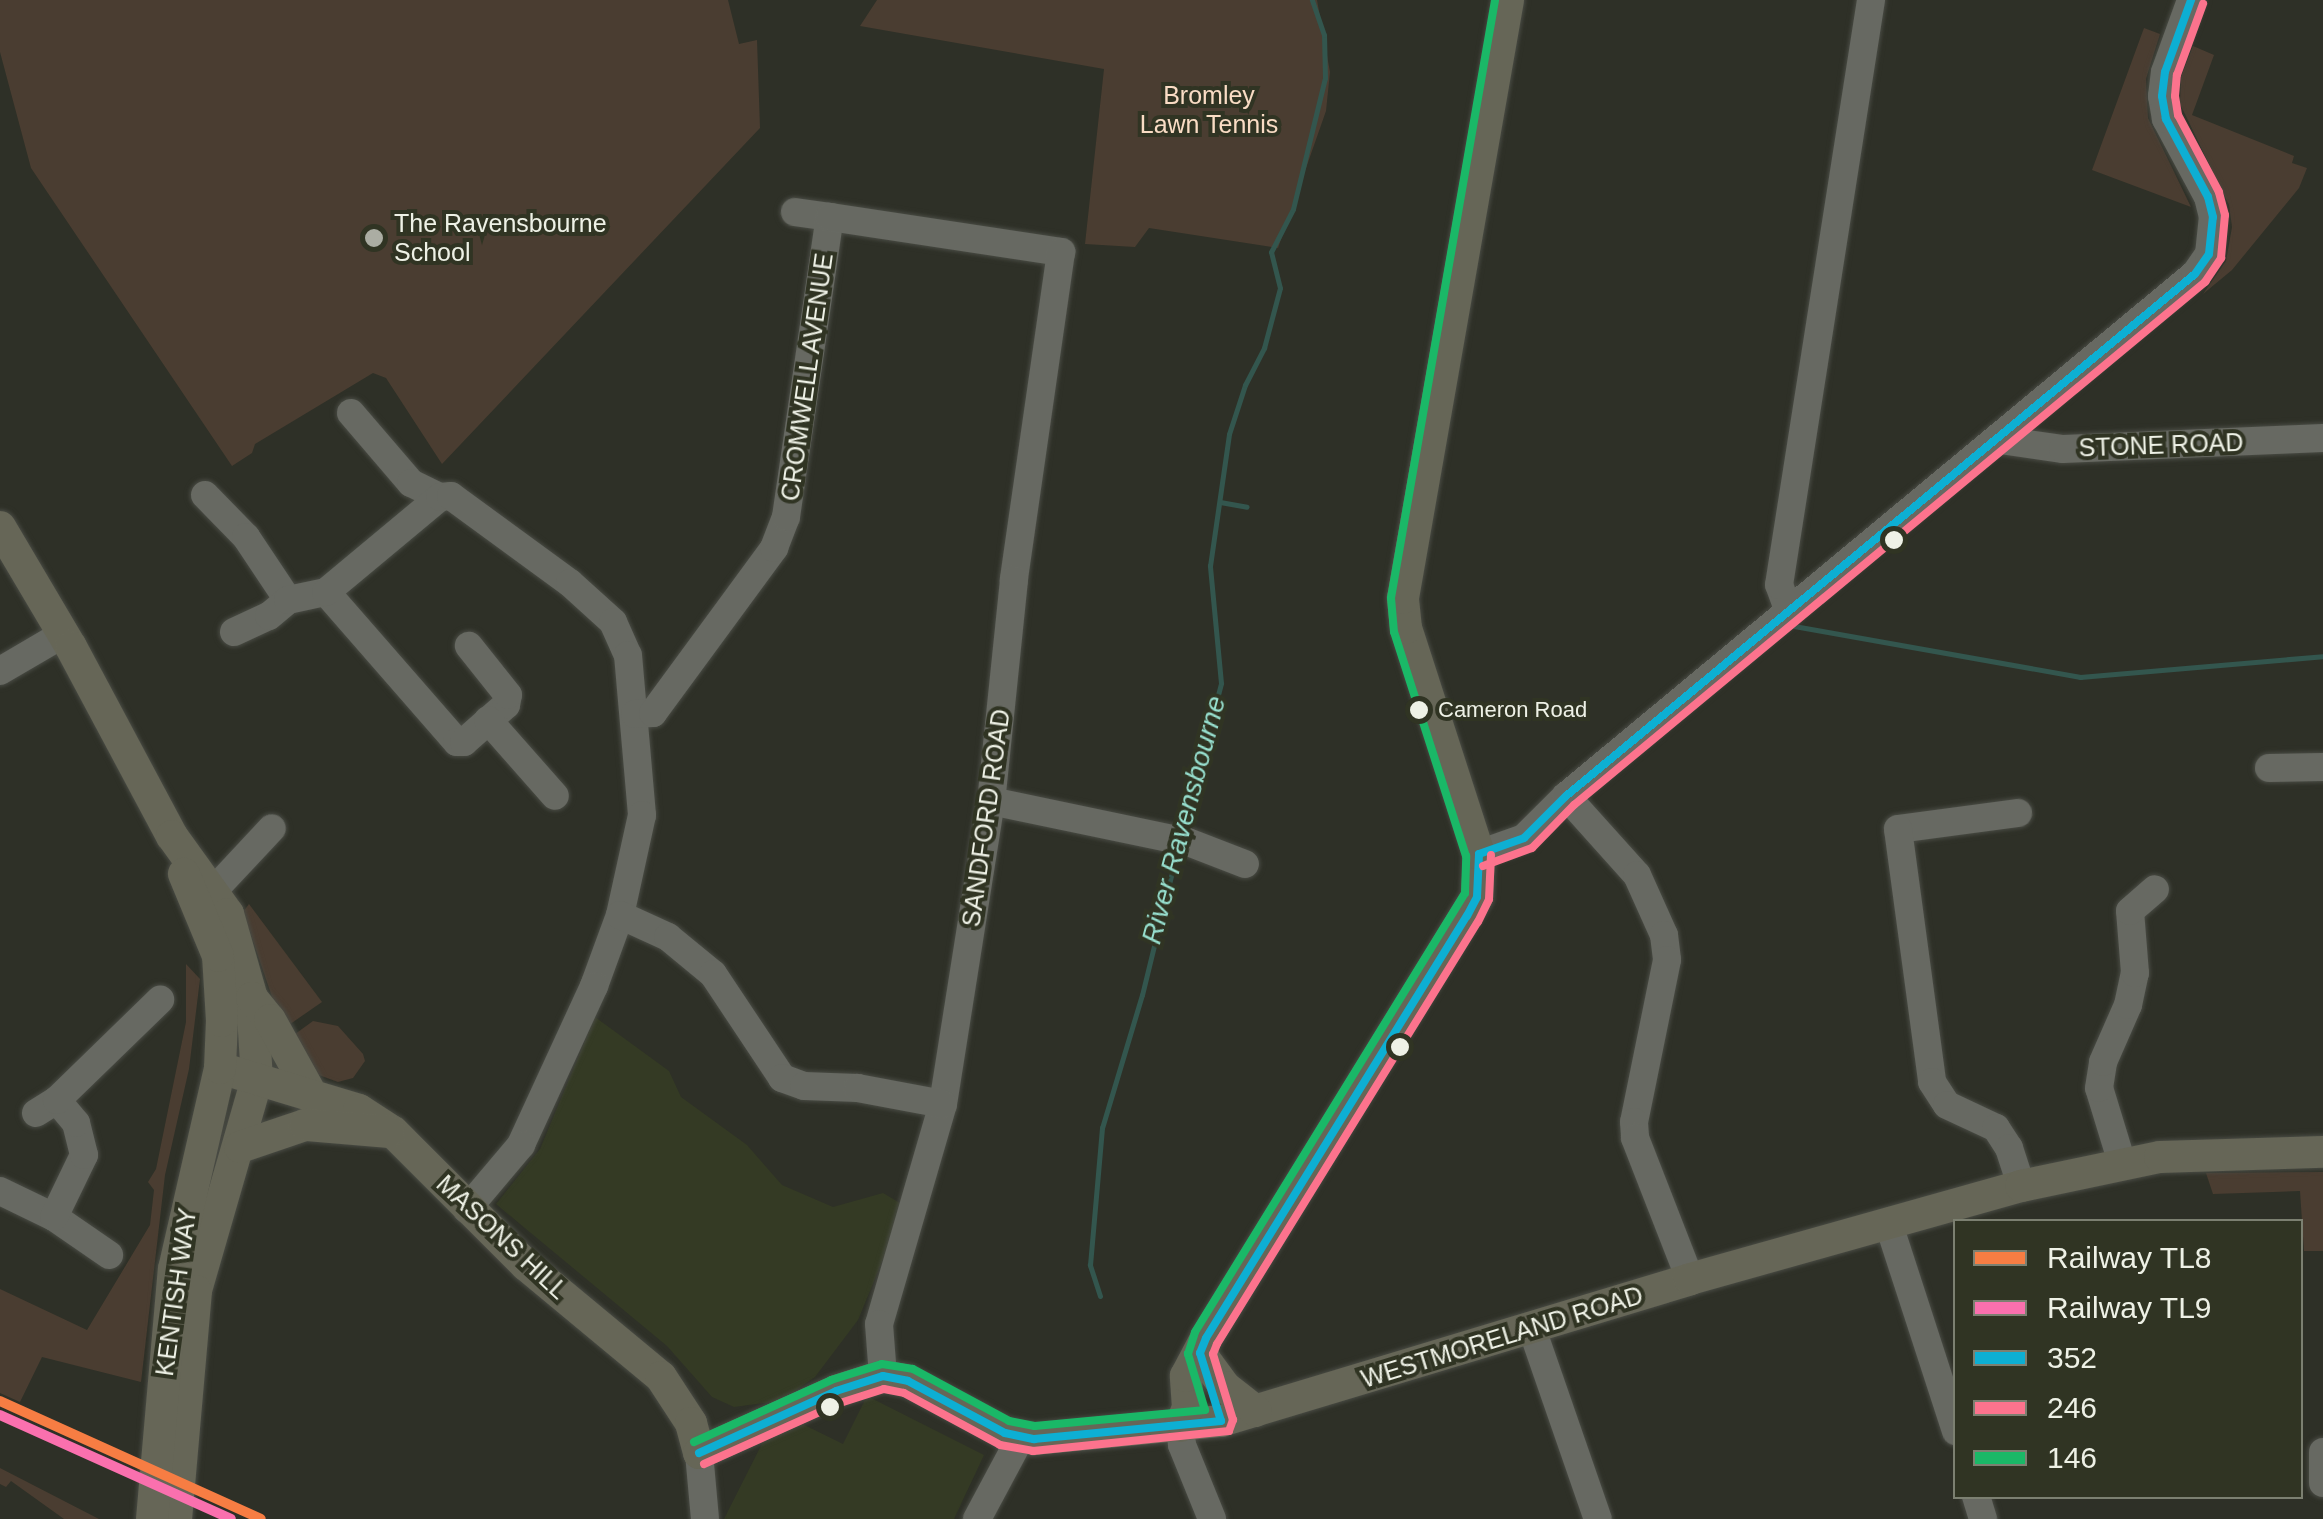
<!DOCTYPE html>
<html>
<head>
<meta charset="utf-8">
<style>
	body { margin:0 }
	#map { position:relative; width:2323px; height:1519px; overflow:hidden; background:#2e3027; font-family:Arial,sans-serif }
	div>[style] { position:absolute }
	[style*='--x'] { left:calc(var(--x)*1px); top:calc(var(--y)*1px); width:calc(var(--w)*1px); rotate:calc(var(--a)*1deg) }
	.built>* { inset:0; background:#343a24 }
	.green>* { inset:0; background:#4a3d31 }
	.stream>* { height:5px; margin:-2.5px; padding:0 2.5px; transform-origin:2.5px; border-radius:2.5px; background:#33564e }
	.roads { filter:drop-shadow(0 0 2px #494b44) drop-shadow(0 0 2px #494b44) }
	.minor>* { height:28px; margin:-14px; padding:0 14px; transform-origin:14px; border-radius:14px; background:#676962 }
	.major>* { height:32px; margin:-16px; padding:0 16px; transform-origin:16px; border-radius:16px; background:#666657 }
	.bus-1>* { height:8px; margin:-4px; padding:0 4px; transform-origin:4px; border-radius:4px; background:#0dafd3 }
	.bus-2>* { height:8px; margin:-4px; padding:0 4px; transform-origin:4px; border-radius:4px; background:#fc738d }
	.bus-3>* { height:8px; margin:-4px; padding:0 4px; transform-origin:4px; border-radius:4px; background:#1ab867 }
	.rail-1>* { height:10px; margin:-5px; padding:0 5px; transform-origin:5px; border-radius:5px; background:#f77d43 }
	.rail-2>* { height:10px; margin:-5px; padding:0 5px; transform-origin:5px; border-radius:5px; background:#fa70ae }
	.dots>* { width:28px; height:28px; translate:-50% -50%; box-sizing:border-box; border:5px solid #303423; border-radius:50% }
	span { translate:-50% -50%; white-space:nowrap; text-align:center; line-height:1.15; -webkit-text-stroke:8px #303423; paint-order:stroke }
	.bus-label { font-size:22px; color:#eef1e6 }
	.left { translate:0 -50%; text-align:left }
	.park-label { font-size:25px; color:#f9dcc4 }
	.poi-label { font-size:25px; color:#eef1e6 }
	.street-label { font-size:25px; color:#eef1e6 }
	.water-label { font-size:28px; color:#96decd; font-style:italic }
	.legend { position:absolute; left:1953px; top:1219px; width:350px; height:280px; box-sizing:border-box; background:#303423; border:2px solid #7c8071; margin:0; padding:12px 18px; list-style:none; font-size:30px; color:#eef1e6 }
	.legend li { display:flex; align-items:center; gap:20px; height:50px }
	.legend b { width:50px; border:2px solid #7c8071 }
</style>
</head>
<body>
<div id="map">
	<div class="built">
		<i style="clip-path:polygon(595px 1017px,669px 1071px,681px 1097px,747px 1145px,782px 1185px,833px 1207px,883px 1193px,905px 1206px,858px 1320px,815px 1377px,780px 1401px,734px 1407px,712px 1397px,667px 1346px,496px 1204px,540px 1149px)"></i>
		<i style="clip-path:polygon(867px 1396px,984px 1455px,954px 1519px,724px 1519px,778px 1412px,843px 1444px)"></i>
	</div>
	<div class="green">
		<i style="clip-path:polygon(0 0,728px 0,739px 44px,757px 40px,760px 128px,442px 464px,386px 378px,373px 373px,255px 444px,252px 453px,232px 466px,31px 168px,0 52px)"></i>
		<i style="clip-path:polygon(877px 0,1317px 0,1330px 72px,1326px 111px,1278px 248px,1149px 228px,1135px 247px,1085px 244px,1104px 69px,860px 26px)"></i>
		<i style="clip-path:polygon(2144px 28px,2160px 34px,2146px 79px,2148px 118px,2191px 207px,2092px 170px)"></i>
		<i style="clip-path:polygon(2193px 46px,2214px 55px,2192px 115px,2294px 156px,2292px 163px,2307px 168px,2299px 188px,2232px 270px,2203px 294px,2226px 261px,2232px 227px,2229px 205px,2180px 104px,2181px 77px)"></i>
		<i style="clip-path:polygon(249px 904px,322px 1002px,283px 1029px,243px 912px)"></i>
		<i style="clip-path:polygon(186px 964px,200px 979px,189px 1069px,165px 1175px,141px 1382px,42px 1357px,20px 1402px,0 1393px,0 1289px,87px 1330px,150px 1225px,154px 1190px,148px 1182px,156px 1169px,186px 1022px)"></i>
		<i style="clip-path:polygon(313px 1021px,338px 1026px,363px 1054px,365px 1061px,353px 1078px,338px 1082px,316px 1074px,291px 1037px)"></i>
		<i style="clip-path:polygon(2323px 1172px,2323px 1251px,2304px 1251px,2300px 1191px,2213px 1194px,2206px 1173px)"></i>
		<i style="clip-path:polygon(0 1468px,99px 1519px,64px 1519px,11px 1481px,6px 1487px,0 1484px)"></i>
	</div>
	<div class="stream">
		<i style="--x:1220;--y:502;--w:27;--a:10"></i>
		<i style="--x:1794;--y:626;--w:291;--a:10.1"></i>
		<i style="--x:2080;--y:677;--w:244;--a:-4.9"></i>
		<i style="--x:1182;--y:831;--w:153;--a:-75.2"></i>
		<i style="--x:1221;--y:683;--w:118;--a:-95.4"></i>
		<i style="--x:1210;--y:566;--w:133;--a:-81.8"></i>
		<i style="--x:1229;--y:434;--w:52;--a:-71.9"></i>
		<i style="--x:1245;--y:385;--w:42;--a:-62.8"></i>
		<i style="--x:1264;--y:348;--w:62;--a:-75.1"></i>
		<i style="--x:1280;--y:288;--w:37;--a:-104"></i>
		<i style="--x:1271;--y:252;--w:48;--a:-62.9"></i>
		<i style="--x:1293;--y:209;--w:135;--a:-76.3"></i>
		<i style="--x:1325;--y:78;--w:43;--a:-91.3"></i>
		<i style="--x:1324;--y:35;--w:37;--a:-109"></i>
		<i style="--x:1100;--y:1296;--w:33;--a:-108"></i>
		<i style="--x:1090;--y:1265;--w:138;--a:-85"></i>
		<i style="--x:1102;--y:1128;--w:139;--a:-73.3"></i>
		<i style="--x:1142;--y:995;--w:148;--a:-76.3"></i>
	</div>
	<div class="roads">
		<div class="minor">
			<i style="--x:795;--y:212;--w:35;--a:8"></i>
			<i style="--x:351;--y:413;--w:92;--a:49.4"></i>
			<i style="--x:411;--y:483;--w:32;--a:26"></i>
			<i style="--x:2000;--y:440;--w:64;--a:8.1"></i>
			<i style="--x:2063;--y:449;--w:260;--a:-2.4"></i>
			<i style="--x:205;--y:495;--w:59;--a:45.7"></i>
			<i style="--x:246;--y:537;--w:76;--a:56.3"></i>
			<i style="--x:326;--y:592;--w:199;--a:48.9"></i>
			<i style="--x:457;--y:742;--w:7;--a:0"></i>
			<i style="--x:464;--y:742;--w:56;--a:-41.4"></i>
			<i style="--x:506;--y:705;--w:10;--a:-79"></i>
			<i style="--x:508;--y:695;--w:63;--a:-128.5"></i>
			<i style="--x:1789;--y:612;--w:29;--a:-110"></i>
			<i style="--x:1779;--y:585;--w:592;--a:-81.06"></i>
			<i style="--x:234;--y:632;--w:38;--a:-25"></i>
			<i style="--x:269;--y:616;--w:25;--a:-40"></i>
			<i style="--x:288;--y:600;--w:39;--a:-12"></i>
			<i style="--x:326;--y:592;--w:148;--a:-39.8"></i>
			<i style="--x:440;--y:497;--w:11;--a:-5"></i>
			<i style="--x:451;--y:496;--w:147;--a:36.2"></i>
			<i style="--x:570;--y:583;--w:58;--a:42.2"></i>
			<i style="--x:613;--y:622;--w:36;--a:66"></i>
			<i style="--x:628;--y:655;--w:161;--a:85"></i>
			<i style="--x:642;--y:815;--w:102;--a:102.4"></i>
			<i style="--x:620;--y:915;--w:76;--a:110.1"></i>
			<i style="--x:594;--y:986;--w:175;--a:114.7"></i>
			<i style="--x:521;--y:1145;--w:84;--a:130.2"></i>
			<i style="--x:0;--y:671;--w:73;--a:-30.4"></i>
			<i style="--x:635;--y:714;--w:18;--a:-3"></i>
			<i style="--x:653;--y:713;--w:205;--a:-53.7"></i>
			<i style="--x:774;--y:548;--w:33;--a:-69"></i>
			<i style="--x:786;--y:517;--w:303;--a:-81.7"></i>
			<i style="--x:830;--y:217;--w:234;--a:8.6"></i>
			<i style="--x:1061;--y:252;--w:331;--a:98.2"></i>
			<i style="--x:1014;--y:580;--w:222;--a:95.9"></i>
			<i style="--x:991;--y:801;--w:307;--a:99"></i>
			<i style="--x:943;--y:1104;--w:229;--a:106.2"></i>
			<i style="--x:879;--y:1324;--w:52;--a:85.6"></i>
			<i style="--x:488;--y:720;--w:101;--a:48.6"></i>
			<i style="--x:2269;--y:768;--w:54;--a:-1.1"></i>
			<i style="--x:1566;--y:796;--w:106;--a:48.1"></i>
			<i style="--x:1637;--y:875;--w:66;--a:65.8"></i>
			<i style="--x:1664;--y:935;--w:25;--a:83"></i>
			<i style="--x:1667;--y:960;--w:165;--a:101.5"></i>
			<i style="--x:1634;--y:1122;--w:16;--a:86"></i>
			<i style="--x:1635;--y:1138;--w:151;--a:68.7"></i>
			<i style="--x:991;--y:801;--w:201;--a:11.8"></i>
			<i style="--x:1188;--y:842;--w:61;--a:21.1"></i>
			<i style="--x:2018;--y:813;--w:121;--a:172.4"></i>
			<i style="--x:1898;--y:829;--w:255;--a:82.3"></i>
			<i style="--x:1932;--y:1082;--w:27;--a:57"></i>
			<i style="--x:1947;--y:1105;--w:54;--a:25.1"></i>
			<i style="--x:1996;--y:1128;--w:24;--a:57"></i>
			<i style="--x:2009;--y:1148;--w:40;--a:72"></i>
			<i style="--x:1479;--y:854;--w:48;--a:-19.6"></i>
			<i style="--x:1524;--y:838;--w:59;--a:-45"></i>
			<i style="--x:1566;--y:796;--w:817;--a:-39.69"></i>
			<i style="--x:2195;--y:274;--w:24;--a:-55"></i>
			<i style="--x:2209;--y:254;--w:37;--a:-84"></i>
			<i style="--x:2213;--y:217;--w:21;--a:-104"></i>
			<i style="--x:2208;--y:197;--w:89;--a:-118.3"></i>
			<i style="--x:2166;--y:119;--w:23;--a:-100"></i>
			<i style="--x:2162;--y:96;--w:24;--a:-83"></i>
			<i style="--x:2165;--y:72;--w:77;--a:-70.1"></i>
			<i style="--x:215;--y:889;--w:83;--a:-46.9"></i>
			<i style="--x:620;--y:915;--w:53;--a:24.6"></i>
			<i style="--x:668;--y:937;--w:58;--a:39.4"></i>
			<i style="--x:713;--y:974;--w:125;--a:56.4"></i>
			<i style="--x:782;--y:1078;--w:23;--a:20"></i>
			<i style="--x:804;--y:1086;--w:54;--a:2.1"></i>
			<i style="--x:858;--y:1088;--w:86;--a:10.7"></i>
			<i style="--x:36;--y:1113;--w:25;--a:-32"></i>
			<i style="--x:2122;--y:1163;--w:78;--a:-107"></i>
			<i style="--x:2099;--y:1088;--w:26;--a:-81"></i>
			<i style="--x:2103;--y:1062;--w:62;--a:-66.3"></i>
			<i style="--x:2128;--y:1005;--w:33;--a:-78"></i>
			<i style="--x:2135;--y:973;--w:62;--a:-94.6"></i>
			<i style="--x:2130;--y:911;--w:33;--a:-41"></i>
			<i style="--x:0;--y:1191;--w:60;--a:25.7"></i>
			<i style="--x:54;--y:1217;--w:67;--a:34.6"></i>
			<i style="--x:54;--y:1217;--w:69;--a:-64.2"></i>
			<i style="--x:84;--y:1155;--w:33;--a:-104"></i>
			<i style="--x:76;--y:1123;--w:30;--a:-130"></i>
			<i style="--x:57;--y:1100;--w:144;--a:-44.2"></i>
			<i style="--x:1888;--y:1222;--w:220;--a:72"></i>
			<i style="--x:1531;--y:1326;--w:204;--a:70.9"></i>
			<i style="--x:1180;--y:1426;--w:19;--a:84"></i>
			<i style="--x:1182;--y:1445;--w:80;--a:67.9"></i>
			<i style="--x:2323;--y:1452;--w:31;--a:90"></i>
			<i style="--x:699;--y:1453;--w:66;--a:84.8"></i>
			<i style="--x:1976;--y:1496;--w:24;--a:73"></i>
			<i style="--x:977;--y:1519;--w:93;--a:-61.8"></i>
		</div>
		<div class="major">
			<i style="--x:0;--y:527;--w:139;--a:59.4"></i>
			<i style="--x:71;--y:647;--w:214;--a:61.9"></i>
			<i style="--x:172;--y:836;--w:96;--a:54.3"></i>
			<i style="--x:228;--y:914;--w:87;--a:74.1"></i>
			<i style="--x:252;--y:998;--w:81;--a:86.5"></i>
			<i style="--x:257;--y:1079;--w:221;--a:106.1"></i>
			<i style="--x:196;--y:1291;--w:229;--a:95"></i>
			<i style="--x:252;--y:998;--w:28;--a:51"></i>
			<i style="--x:270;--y:1020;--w:85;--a:61"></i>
			<i style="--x:220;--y:1068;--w:145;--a:16.8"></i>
			<i style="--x:359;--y:1110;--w:40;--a:32.9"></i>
			<i style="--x:393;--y:1132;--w:188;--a:45"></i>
			<i style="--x:526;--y:1265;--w:175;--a:39.7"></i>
			<i style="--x:661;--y:1377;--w:55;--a:56.9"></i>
			<i style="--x:691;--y:1423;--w:31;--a:75"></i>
			<i style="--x:699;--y:1453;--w:150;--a:-24.3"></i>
			<i style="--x:836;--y:1391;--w:49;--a:-17.7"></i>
			<i style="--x:883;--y:1376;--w:25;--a:11"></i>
			<i style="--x:908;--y:1381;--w:110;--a:28.2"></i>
			<i style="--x:1005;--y:1433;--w:30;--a:12"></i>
			<i style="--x:1034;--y:1439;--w:188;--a:-5.5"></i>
			<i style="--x:1221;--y:1421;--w:490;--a:-16.8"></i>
			<i style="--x:1690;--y:1279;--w:344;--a:-15.7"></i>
			<i style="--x:2021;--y:1186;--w:142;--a:-11.8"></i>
			<i style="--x:2160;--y:1157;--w:163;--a:-1.8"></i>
			<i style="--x:240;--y:1147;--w:69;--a:-18.7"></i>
			<i style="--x:305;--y:1125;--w:84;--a:4.8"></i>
			<i style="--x:1200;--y:1353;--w:42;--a:53.7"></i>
			<i style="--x:1225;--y:1387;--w:39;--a:38"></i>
			<i style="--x:1180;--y:1426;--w:20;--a:-66"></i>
			<i style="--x:1188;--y:1408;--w:32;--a:-94"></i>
			<i style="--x:1186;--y:1376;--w:43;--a:-62.2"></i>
			<i style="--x:1206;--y:1338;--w:518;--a:-58.43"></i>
			<i style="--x:1477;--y:897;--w:43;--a:-87.3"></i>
			<i style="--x:1479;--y:854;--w:237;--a:-107.9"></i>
			<i style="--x:1406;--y:628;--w:30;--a:-96"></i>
			<i style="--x:1403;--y:598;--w:607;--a:-80.04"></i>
			<i style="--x:152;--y:1519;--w:251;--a:-85"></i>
			<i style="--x:174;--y:1269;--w:206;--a:-77.1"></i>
			<i style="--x:220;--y:1068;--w:47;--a:-87.6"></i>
			<i style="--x:222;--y:1021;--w:65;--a:-93.5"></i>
			<i style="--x:218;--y:956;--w:89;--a:-112.5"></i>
		</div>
	</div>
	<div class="bus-1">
		<i style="--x:1479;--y:854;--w:48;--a:-19.6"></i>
		<i style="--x:1524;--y:838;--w:59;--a:-45"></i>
		<i style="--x:1566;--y:796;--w:817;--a:-39.69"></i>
		<i style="--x:2195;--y:274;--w:24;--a:-55"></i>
		<i style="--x:2209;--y:254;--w:37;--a:-84"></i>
		<i style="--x:2213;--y:217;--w:21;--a:-104"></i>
		<i style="--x:2208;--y:197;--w:89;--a:-118.3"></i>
		<i style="--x:2166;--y:119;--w:23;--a:-100"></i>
		<i style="--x:2162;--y:96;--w:24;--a:-83"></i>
		<i style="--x:2165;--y:72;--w:77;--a:-70.1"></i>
		<i style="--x:699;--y:1453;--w:150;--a:-24.3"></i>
		<i style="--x:836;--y:1391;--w:49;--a:-17.7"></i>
		<i style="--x:883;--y:1376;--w:25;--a:11"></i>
		<i style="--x:908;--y:1381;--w:110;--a:28.2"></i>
		<i style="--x:1005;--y:1433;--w:30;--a:12"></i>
		<i style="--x:1034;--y:1439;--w:188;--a:-5.5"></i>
		<i style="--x:1221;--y:1421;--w:71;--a:-107.2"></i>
		<i style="--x:1200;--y:1353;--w:16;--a:-68"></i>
		<i style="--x:1206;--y:1338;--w:496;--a:-58.3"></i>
		<i style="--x:1467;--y:916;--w:21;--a:-62"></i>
		<i style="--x:1477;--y:897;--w:43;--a:-87.3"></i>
	</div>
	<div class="bus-2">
		<i style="--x:1483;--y:866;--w:52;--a:-20.2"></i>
		<i style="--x:1532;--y:848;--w:60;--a:-45.7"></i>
		<i style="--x:1574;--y:805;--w:820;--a:-39.65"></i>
		<i style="--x:2205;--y:282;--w:29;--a:-56"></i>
		<i style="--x:2221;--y:258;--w:43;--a:-84.7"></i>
		<i style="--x:2225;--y:215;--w:24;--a:-105"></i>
		<i style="--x:2219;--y:192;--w:87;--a:-118"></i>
		<i style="--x:2178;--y:115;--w:19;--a:-99"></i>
		<i style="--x:2175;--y:96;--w:21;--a:-85"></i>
		<i style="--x:2177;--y:75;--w:76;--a:-69.9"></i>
		<i style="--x:704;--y:1464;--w:149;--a:-24.2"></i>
		<i style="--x:840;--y:1403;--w:46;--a:-17.7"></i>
		<i style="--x:884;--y:1389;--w:20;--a:11"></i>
		<i style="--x:904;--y:1393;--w:109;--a:28.4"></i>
		<i style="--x:1000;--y:1445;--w:34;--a:10"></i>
		<i style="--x:1033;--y:1451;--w:197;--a:-5.8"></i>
		<i style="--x:1229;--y:1431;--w:12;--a:-70"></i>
		<i style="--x:1233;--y:1420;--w:69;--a:-106.9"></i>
		<i style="--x:1213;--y:1354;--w:11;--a:-68"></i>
		<i style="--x:1217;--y:1344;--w:496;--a:-58.3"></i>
		<i style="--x:1478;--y:922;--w:25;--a:-64"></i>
		<i style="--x:1489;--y:899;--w:44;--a:-87.4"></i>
	</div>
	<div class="bus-3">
		<i style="--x:694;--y:1442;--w:150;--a:-24.3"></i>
		<i style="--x:831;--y:1380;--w:53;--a:-17.4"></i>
		<i style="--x:882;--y:1364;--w:31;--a:9"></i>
		<i style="--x:913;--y:1369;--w:109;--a:28.4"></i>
		<i style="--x:1009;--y:1421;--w:26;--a:11"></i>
		<i style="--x:1035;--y:1426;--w:171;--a:-5.4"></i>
		<i style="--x:1205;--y:1410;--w:59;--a:-106.9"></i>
		<i style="--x:1188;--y:1354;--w:23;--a:-72"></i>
		<i style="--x:1195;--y:1332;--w:515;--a:-58.41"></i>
		<i style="--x:1465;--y:893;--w:37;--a:-88"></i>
		<i style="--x:1466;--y:856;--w:235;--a:-107.8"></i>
		<i style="--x:1394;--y:632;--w:34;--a:-95"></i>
		<i style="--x:1391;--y:598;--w:607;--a:-80.13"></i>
	</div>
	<div class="rail-1">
		<i style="--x:0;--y:1401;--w:286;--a:24.3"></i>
	</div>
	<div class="rail-2">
		<i style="--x:0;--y:1415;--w:253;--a:24.2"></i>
	</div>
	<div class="dots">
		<i style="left:374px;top:238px;background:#abada3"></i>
		<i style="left:1894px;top:540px;background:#eef1e6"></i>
		<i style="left:1419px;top:710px;background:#eef1e6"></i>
		<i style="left:1400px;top:1047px;background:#eef1e6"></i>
		<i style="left:830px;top:1407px;background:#eef1e6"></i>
	</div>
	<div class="bus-label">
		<span class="left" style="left:1438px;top:710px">Cameron Road</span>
	</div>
	<div class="park-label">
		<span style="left:1209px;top:110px">Bromley<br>Lawn Tennis</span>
	</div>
	<div class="poi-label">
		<span class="left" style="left:394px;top:238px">The Ravensbourne<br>School</span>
	</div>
	<div class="street-label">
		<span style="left:807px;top:377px;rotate:-82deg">CROMWELL AVENUE</span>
		<span style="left:2161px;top:445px;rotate:-2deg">STONE ROAD</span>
		<span style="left:986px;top:818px;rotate:-82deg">SANDFORD ROAD</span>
		<span style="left:502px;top:1237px;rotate:43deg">MASONS HILL</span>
		<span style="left:176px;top:1292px;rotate:-82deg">KENTISH WAY</span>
		<span style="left:1502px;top:1337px;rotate:-17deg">WESTMORELAND ROAD</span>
	</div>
	<div class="water-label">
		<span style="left:1184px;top:820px;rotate:-75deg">River Ravensbourne</span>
	</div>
	<ul class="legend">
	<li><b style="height:12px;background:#f77d43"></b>Railway TL8</li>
	<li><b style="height:12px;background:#fa70ae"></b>Railway TL9</li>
	<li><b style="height:12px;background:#0dafd3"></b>352</li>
	<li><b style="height:12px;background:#fc738d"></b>246</li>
	<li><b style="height:12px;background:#1ab867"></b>146</li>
	</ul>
</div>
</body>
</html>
